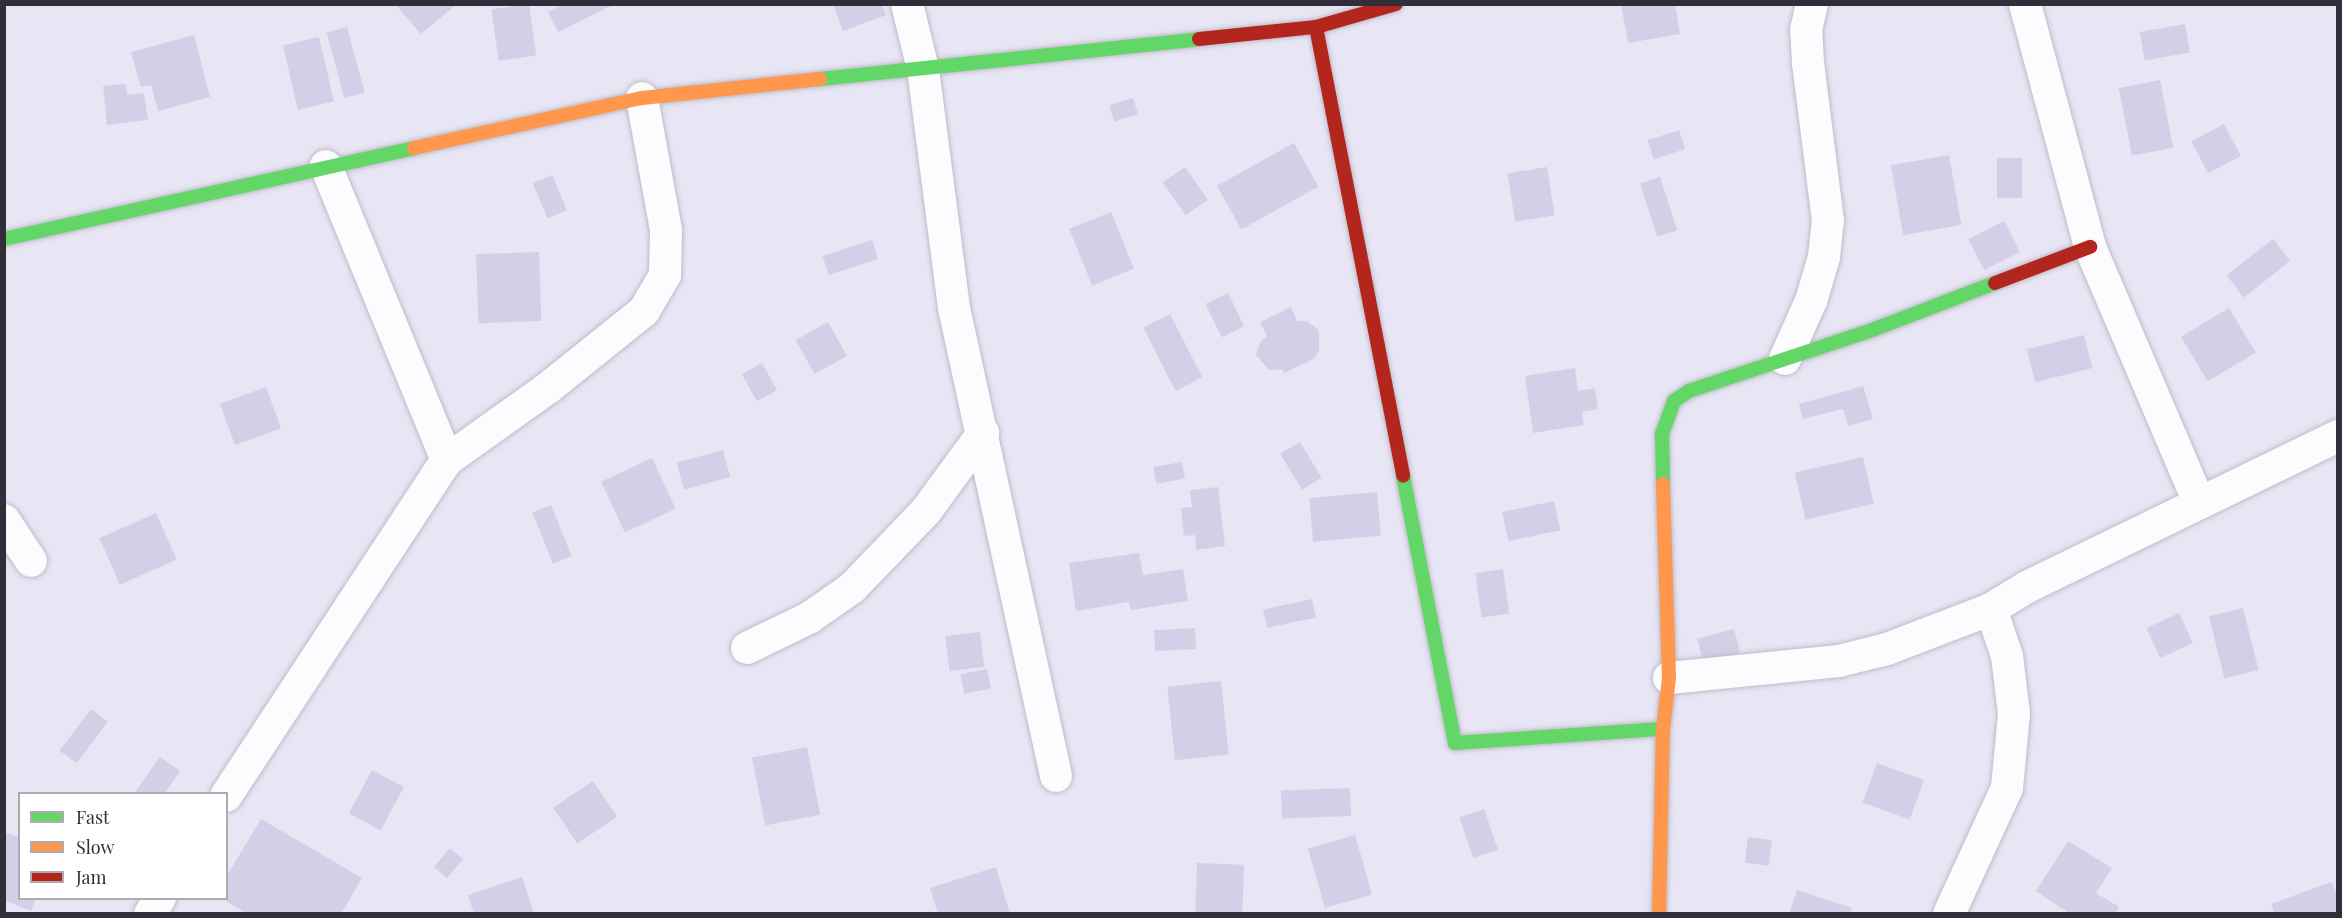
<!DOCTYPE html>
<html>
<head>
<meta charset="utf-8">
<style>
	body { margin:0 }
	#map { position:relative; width:2342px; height:918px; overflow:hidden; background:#e8e5f5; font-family:"Playfair Display",serif }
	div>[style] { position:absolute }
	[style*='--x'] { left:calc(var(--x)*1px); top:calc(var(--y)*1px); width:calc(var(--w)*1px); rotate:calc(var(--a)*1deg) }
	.building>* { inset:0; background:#d4cfe6; transform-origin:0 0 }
	.roads { filter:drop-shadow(0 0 2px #bfbcc8) drop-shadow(0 0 2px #bfbcc8) }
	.street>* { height:32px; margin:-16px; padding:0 16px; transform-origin:16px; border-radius:16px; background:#fcfbfe }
	.fast>* { height:14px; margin:-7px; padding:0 7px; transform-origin:7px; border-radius:7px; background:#63d668 }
	.slow>* { height:14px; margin:-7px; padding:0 7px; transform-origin:7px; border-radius:7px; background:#ff974d }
	.jam>* { height:14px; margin:-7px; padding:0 7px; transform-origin:7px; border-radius:7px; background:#b3261e }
	span { translate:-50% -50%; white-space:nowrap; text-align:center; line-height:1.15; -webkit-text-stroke:4.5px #fff; paint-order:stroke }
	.frame { position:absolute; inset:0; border:6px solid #312e39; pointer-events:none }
	.legend { position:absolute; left:18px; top:792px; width:210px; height:108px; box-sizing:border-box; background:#fff; border:2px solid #adabb0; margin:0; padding:8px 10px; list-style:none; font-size:18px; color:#312e39 }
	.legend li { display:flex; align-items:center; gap:12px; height:30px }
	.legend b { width:30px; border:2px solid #adabb0 }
</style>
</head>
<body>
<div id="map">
	<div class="building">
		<i style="clip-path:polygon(395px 4px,457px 4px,421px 34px)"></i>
		<i style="left:529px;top:4px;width:52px;height:38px;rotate:82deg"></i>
		<i style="clip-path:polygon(563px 4px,615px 4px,558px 32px,548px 12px)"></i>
		<i style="clip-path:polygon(833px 4px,882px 4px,886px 15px,843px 31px)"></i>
		<i style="clip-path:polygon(1621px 4px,1675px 4px,1680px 34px,1628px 43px)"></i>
		<i style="left:2185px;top:24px;width:29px;height:46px;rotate:80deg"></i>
		<i style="left:347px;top:27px;width:68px;height:21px;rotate:75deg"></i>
		<i style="clip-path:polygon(194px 35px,210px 97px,158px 111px,151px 85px,141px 87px,131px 52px)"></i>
		<i style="left:319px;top:37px;width:66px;height:37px;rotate:77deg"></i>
		<i style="left:2160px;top:80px;width:69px;height:42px;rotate:79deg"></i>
		<i style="clip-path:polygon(126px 84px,127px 95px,144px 93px,148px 120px,107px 125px,103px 86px)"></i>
		<i style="left:1133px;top:98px;width:17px;height:25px;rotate:73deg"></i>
		<i style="left:2224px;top:124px;width:36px;height:37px;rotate:62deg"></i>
		<i style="left:1679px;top:130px;width:20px;height:33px;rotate:72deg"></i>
		<i style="left:1294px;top:143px;width:50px;height:88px;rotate:61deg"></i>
		<i style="left:1949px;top:155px;width:71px;height:59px;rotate:80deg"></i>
		<i style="left:1997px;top:158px;width:25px;height:40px"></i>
		<i style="left:1185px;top:167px;width:40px;height:27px;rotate:55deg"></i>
		<i style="left:1547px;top:167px;width:49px;height:40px;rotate:81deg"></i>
		<i style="left:552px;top:175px;width:38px;height:21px;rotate:67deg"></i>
		<i style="left:1660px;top:177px;width:56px;height:21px;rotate:72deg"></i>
		<i style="left:1111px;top:212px;width:61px;height:45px;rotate:68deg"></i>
		<i style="left:2004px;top:221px;width:35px;height:40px;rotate:63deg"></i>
		<i style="left:2273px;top:239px;width:28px;height:59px;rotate:52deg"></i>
		<i style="left:872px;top:240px;width:20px;height:52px;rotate:72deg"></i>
		<i style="left:539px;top:252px;width:69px;height:63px;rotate:88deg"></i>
		<i style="left:1228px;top:293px;width:37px;height:25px;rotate:64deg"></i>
		<i style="clip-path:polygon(1291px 307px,1297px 321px,1307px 321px,1319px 330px,1319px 350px,1314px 359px,1284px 373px,1282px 369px,1269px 370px,1256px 355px,1260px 342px,1267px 336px,1260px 322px)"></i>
		<i style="left:2229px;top:308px;width:52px;height:56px;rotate:59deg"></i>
		<i style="left:1170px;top:314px;width:71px;height:30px;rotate:63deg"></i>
		<i style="left:828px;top:322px;width:39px;height:37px;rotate:61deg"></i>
		<i style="left:2084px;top:335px;width:34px;height:59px;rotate:76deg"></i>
		<i style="left:762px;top:363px;width:31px;height:23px;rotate:61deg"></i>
		<i style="clip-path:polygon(1575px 368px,1578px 391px,1595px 388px,1598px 409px,1582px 412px,1584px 425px,1533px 433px,1525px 376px)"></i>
		<i style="clip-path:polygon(1863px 386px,1873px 419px,1848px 426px,1843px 409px,1803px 419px,1799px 404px)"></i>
		<i style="left:266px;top:387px;width:44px;height:49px;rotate:70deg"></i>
		<i style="left:1300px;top:442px;width:42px;height:23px;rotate:59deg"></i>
		<i style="left:723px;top:450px;width:28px;height:48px;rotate:75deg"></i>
		<i style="left:1863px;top:457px;width:48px;height:70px;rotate:77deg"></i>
		<i style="left:652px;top:458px;width:56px;height:56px;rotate:65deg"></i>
		<i style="left:1182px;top:462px;width:17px;height:29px;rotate:80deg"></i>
		<i style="clip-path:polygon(1218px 487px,1225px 546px,1196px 550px,1195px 535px,1184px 536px,1181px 508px,1192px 507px,1190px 490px)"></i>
		<i style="left:1377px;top:492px;width:44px;height:68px;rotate:85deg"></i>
		<i style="left:1554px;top:501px;width:30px;height:53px;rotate:78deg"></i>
		<i style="left:551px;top:505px;width:55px;height:20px;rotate:68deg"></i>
		<i style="left:156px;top:513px;width:51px;height:62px;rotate:66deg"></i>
		<i style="clip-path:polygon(1139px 553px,1143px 575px,1183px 569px,1188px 601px,1131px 610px,1129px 602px,1076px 611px,1069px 563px)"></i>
		<i style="left:1503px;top:569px;width:45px;height:28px;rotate:82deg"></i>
		<i style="left:1312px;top:599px;width:19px;height:50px;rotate:78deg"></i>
		<i style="left:2243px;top:608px;width:64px;height:35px;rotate:76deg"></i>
		<i style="left:2179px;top:613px;width:33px;height:36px;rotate:65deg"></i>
		<i style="left:1195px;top:628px;width:21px;height:41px;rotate:87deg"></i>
		<i style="left:1734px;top:629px;width:24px;height:38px;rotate:75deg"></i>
		<i style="left:980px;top:632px;width:35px;height:35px;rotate:83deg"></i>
		<i style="left:987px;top:669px;width:20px;height:27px;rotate:79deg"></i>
		<i style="left:1221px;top:681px;width:74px;height:54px;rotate:84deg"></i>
		<i style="left:91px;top:709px;width:21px;height:52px;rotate:37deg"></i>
		<i style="left:807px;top:747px;width:69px;height:56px;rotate:79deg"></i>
		<i style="clip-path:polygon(160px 757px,180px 771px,164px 794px,134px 794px)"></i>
		<i style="left:1877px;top:763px;width:50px;height:42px;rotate:20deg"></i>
		<i style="left:372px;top:770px;width:36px;height:49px;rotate:28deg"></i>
		<i style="left:593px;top:781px;width:43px;height:48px;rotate:56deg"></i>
		<i style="left:1350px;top:788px;width:28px;height:69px;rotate:88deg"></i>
		<i style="left:1484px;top:809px;width:43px;height:26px;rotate:71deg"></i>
		<i style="clip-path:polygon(261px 819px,362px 878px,341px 914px,247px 914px,221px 898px,226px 898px,226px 877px)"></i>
		<i style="clip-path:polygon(4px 832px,20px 838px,20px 898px,36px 898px,31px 911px,4px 900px)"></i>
		<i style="left:1355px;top:835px;width:62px;height:49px;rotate:74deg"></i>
		<i style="left:1748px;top:837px;width:24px;height:26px;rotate:7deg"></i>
		<i style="clip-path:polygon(2068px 841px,2112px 868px,2096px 893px,2119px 907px,2115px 914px,2070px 914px,2036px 891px)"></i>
		<i style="left:450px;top:848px;width:17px;height:25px;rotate:40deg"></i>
		<i style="left:1197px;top:863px;width:47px;height:51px;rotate:2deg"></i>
		<i style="clip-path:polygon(996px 867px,1010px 914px,938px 914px,930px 888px)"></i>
		<i style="clip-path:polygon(522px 877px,534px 914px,474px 914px,468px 895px)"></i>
		<i style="clip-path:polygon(2331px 882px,2338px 896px,2338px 914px,2275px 914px,2271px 904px)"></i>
		<i style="clip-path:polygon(1797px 890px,1852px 908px,1850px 914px,1789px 914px)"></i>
	</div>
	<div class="roads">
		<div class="street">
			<i style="--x:907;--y:4;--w:67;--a:76.2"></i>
			<i style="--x:923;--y:69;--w:241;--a:82.6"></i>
			<i style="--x:954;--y:308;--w:479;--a:77.7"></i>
			<i style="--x:2025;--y:4;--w:252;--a:75"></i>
			<i style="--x:2090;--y:247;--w:278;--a:66.9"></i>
			<i style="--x:1785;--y:359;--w:64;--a:-65.9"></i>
			<i style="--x:1811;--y:301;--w:46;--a:-73.5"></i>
			<i style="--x:1824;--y:257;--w:36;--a:-84"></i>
			<i style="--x:1828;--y:221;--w:159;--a:-97.2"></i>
			<i style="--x:1808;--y:63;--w:33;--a:-93"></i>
			<i style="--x:1806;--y:30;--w:27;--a:-77"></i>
			<i style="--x:447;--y:460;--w:124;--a:-35.5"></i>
			<i style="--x:548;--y:388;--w:123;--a:-38.7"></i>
			<i style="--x:644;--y:311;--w:42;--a:-59.7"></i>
			<i style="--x:665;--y:275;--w:45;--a:-88.7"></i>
			<i style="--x:666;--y:230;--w:134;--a:-100.3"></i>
			<i style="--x:4;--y:520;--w:49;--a:56.6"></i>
			<i style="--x:747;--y:648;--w:69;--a:-25.8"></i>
			<i style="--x:809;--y:618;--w:52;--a:-34.9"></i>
			<i style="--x:852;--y:588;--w:107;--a:-46.1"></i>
			<i style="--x:926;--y:511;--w:97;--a:-53.8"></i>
			<i style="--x:1669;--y:678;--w:171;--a:-5.7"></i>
			<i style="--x:1839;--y:661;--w:49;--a:-14"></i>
			<i style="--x:1887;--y:649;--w:111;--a:-21"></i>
			<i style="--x:226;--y:796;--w:402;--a:-56.7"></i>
			<i style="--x:447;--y:460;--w:318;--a:-112.4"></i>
			<i style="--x:150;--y:914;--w:19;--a:-58"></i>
			<i style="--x:1949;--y:914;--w:139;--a:-65.3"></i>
			<i style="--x:2007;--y:788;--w:74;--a:-84.6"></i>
			<i style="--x:2014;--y:714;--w:58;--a:-96.9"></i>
			<i style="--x:2007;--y:656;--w:50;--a:-108.8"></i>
			<i style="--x:1991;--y:609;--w:42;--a:-31.4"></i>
			<i style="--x:2027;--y:587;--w:346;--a:-25.9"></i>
		</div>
		<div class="fast">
			<i style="--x:820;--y:79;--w:381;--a:-6"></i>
			<i style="--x:4;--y:239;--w:420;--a:-12.5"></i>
			<i style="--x:1403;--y:476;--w:272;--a:79"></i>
			<i style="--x:1455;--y:743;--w:208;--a:-3.9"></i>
			<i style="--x:1663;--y:484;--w:50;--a:-91.1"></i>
			<i style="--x:1662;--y:434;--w:35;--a:-70"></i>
			<i style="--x:1674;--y:401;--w:18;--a:-34"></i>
			<i style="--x:1689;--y:391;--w:193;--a:-18.4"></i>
			<i style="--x:1872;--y:330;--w:132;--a:-20.9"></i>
		</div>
		<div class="slow">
			<i style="--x:414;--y:148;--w:233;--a:-12.4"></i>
			<i style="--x:642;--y:98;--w:179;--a:-6.1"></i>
			<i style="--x:1659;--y:914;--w:185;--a:-88.8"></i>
			<i style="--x:1663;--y:729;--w:51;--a:-83.3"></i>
			<i style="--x:1669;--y:678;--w:194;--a:-91.8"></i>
		</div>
		<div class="jam">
			<i style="--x:1316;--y:27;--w:457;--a:79"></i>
			<i style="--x:1199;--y:39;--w:118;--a:-5.9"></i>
			<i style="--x:1316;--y:27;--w:83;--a:-16"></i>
			<i style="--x:1995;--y:283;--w:102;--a:-20.8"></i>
		</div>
	</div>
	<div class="frame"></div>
	<ul class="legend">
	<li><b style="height:8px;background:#63d668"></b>Fast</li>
	<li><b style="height:8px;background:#ff974d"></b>Slow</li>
	<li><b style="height:8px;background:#b3261e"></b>Jam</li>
	</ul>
</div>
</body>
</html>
